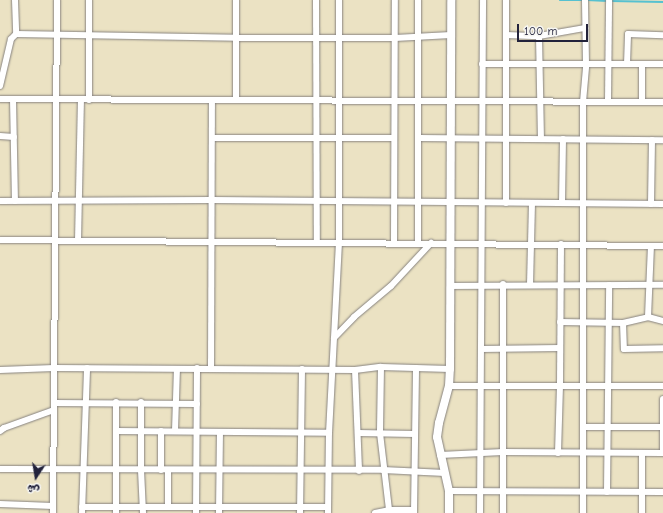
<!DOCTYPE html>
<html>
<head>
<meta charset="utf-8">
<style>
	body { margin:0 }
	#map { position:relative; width:663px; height:513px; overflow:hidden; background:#ebe2c3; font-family:"Comic Neue","Playpen Sans Arabic",sans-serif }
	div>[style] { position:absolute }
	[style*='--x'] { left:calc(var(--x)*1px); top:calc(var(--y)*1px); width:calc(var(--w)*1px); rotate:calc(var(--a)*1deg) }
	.stream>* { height:1.5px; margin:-0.75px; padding:0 0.75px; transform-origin:0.75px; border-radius:0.75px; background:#56c1d0 }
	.roads { filter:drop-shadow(0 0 1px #86827f) drop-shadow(0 0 1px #86827f) }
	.minor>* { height:6px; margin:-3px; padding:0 3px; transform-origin:3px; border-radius:3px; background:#fff }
	.major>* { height:8px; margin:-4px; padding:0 4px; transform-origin:4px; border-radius:4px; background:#fff }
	span { translate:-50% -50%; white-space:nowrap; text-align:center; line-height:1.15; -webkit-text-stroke:4px #f6f6f2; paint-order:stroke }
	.north { position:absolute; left:16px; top:457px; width:40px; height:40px; -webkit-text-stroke:3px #f6f6f2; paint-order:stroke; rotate:192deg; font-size:11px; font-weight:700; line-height:16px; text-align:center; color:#22223b }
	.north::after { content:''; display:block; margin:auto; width:14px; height:18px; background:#22223b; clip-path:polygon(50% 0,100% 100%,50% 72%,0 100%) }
	.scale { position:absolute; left:517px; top:24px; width:71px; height:18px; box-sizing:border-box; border:2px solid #22223b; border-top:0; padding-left:5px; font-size:12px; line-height:14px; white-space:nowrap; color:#22223b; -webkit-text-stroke:3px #f6f6f2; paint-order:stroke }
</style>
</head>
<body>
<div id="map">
	<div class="stream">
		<i style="--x:560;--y:0;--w:23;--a:0"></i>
		<i style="--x:587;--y:0;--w:20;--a:3"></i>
		<i style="--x:611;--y:1;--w:52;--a:1.1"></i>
	</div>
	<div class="roads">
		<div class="minor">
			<i style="--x:15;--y:0;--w:34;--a:88"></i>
			<i style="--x:316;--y:0;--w:242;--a:89.8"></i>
			<i style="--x:506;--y:0;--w:203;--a:90"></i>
			<i style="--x:506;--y:35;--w:33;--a:2"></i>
			<i style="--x:539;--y:36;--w:47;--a:-9.9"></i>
			<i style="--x:539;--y:36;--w:103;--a:88.9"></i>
			<i style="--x:482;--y:64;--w:181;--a:0"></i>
			<i style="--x:627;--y:64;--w:30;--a:-88"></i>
			<i style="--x:628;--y:34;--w:35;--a:2"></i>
			<i style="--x:642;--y:64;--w:38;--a:90"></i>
			<i style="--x:0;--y:86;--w:48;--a:-76.8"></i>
			<i style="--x:11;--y:39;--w:7;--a:-45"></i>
			<i style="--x:16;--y:34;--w:220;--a:1"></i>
			<i style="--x:236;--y:38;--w:159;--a:0"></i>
			<i style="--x:395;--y:38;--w:56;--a:-3.1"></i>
			<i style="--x:0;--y:99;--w:663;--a:0.26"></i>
			<i style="--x:13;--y:99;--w:102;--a:88.9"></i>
			<i style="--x:89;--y:100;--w:100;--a:-90"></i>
			<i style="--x:236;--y:100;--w:100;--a:-90"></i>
			<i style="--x:608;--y:102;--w:102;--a:-89.4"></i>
			<i style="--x:0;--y:136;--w:14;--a:4"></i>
			<i style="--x:212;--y:138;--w:182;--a:0"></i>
			<i style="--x:419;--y:138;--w:244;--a:0.5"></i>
			<i style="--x:0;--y:201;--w:212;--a:-0.3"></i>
			<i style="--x:212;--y:200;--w:451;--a:0.5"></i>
			<i style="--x:562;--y:203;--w:64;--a:-89.1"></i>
			<i style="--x:651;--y:204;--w:64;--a:-89.1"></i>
			<i style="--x:0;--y:240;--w:663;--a:0.52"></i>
			<i style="--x:78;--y:241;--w:141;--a:-88.8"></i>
			<i style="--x:394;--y:243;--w:243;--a:-89.8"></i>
			<i style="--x:418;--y:243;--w:243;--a:-90"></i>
			<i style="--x:530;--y:285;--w:82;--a:-88.6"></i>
			<i style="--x:450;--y:286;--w:213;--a:-0.3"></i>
			<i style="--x:648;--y:317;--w:71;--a:-87.6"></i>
			<i style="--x:560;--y:322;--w:63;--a:0.9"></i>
			<i style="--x:623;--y:323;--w:26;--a:-13"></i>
			<i style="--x:648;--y:317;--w:16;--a:15"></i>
			<i style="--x:623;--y:323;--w:26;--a:88"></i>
			<i style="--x:624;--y:349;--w:39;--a:-1"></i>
			<i style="--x:334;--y:338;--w:29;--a:-46"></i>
			<i style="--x:354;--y:317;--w:48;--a:-40"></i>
			<i style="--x:391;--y:286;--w:59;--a:-47.1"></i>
			<i style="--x:481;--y:349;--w:79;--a:-0.7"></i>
			<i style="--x:381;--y:367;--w:66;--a:90.9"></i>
			<i style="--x:380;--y:433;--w:78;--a:83.3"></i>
			<i style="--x:211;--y:369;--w:269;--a:-89.8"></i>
			<i style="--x:0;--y:370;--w:54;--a:-2.1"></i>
			<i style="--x:54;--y:368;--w:301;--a:0.4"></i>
			<i style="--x:355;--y:370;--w:26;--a:-7"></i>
			<i style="--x:381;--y:367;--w:69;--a:1.7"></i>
			<i style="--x:355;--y:370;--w:101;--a:87.7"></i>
			<i style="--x:449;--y:386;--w:214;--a:0"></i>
			<i style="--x:141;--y:402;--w:68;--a:90"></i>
			<i style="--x:141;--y:470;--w:43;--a:87.3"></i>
			<i style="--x:54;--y:403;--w:143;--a:0.4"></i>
			<i style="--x:583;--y:427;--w:80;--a:0"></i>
			<i style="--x:0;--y:431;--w:5;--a:-37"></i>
			<i style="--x:4;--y:428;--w:53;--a:-19.8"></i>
			<i style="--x:116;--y:431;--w:213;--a:0.5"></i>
			<i style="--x:161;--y:431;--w:39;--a:90"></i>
			<i style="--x:175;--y:431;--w:62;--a:-88.2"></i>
			<i style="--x:358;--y:433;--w:57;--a:1"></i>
			<i style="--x:558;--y:453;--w:67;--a:-88.3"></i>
			<i style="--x:560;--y:386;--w:142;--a:-89.6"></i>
			<i style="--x:642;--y:453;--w:60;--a:90"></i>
			<i style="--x:663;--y:453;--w:54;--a:-90"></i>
			<i style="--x:440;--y:455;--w:63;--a:-2.7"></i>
			<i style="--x:503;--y:452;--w:160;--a:0.4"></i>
			<i style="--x:0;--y:469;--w:383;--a:0.1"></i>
			<i style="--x:383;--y:470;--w:62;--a:2.8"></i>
			<i style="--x:168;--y:470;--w:37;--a:90"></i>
			<i style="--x:449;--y:491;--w:214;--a:0.3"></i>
			<i style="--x:607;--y:492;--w:207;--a:-89.4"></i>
			<i style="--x:0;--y:504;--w:53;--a:2.2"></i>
			<i style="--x:82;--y:507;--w:246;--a:0"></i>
			<i style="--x:53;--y:513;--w:513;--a:-89.55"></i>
			<i style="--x:82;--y:513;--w:145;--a:-88"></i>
			<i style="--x:116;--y:513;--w:111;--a:-90"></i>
			<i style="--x:196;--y:513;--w:145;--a:-89.6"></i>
			<i style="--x:219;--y:513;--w:81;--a:-89.3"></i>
			<i style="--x:300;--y:513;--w:144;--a:-89.2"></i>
			<i style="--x:328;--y:513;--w:80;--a:-89.3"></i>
			<i style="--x:329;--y:433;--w:191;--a:-87"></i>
			<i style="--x:339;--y:242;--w:242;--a:-90"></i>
			<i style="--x:375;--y:513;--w:14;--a:-12"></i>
			<i style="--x:389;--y:510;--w:25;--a:0"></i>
			<i style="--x:414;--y:513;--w:145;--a:-89.2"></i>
			<i style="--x:480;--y:513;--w:513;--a:-89.66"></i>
			<i style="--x:503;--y:513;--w:229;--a:-90"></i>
			<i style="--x:583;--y:513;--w:411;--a:-90"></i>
			<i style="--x:583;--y:102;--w:38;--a:-85"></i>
			<i style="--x:586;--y:64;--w:64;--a:-90.9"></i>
		</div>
		<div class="major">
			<i style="--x:449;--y:513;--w:22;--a:-90"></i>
			<i style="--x:449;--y:491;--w:55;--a:-102.5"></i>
			<i style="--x:437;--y:437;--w:14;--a:-82"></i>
			<i style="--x:439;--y:423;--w:38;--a:-75"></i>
			<i style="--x:449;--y:386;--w:17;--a:-87"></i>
			<i style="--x:450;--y:369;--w:369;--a:-89.8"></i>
		</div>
	</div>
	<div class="north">ش</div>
	<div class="scale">100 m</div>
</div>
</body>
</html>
